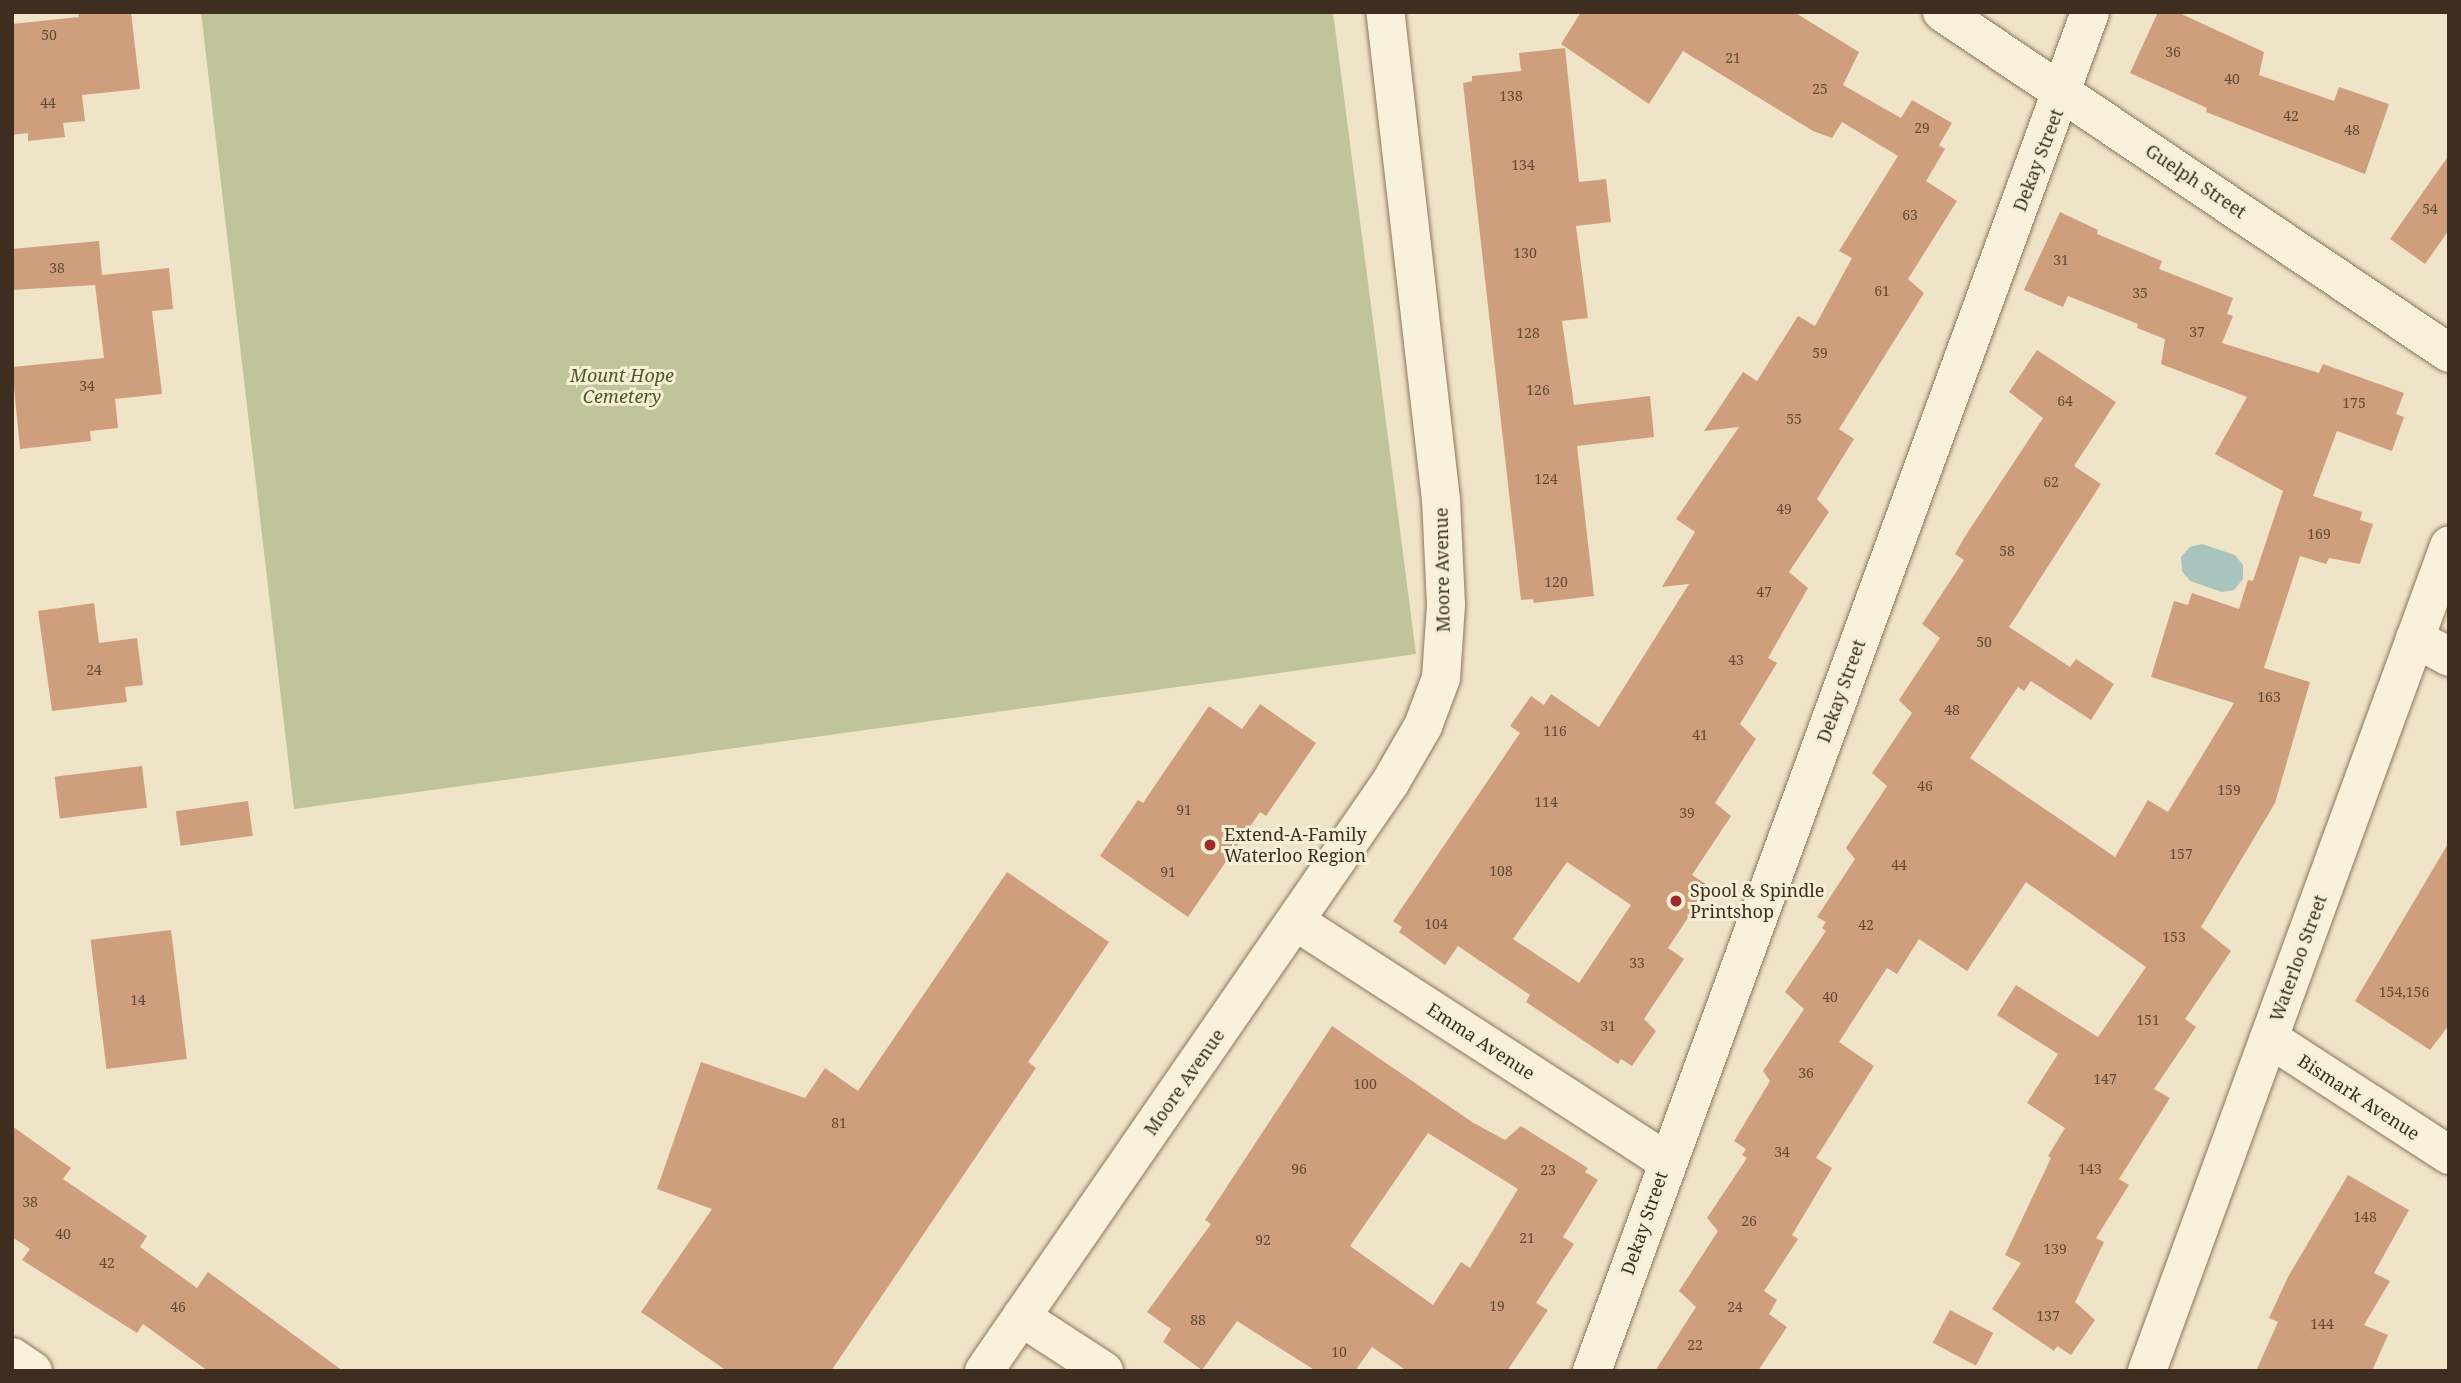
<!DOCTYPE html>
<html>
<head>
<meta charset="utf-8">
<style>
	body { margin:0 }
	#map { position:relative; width:2461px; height:1383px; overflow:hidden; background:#f0e4c8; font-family:"Noto Serif",serif }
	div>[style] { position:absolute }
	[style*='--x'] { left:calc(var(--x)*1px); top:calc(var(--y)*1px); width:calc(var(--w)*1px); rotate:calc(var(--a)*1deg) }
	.cemetery>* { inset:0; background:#bfc49a }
	.water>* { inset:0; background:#a9c4bc }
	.building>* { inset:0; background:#cf9f7d; transform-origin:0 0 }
	.roads { filter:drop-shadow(0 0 2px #8d765c) drop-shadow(0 0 2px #8d765c) }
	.minor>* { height:38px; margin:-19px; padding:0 19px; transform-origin:19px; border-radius:19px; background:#faf1dc }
	.dots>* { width:19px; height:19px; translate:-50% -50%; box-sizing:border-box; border:4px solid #f7eed8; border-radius:50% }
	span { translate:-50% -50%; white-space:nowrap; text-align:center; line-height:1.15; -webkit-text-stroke:6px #f7eed8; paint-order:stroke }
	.number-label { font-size:14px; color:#624a37 }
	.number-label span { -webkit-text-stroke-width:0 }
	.street-label { font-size:18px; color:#3d2e20 }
	.park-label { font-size:18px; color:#4d5a26; font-style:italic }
	.poi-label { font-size:18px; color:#3d2e20 }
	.left { translate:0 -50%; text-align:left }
	.frame { position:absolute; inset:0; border:14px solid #3d2e20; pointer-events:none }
</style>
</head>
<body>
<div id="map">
	<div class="cemetery">
		<i style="clip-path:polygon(201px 12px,1333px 12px,1416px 654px,294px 809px)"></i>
	</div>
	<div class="water">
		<i style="clip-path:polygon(2202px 544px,2235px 555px,2243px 565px,2243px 579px,2234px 590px,2222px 592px,2190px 581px,2182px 571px,2181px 557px,2190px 547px)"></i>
	</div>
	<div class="building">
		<i style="clip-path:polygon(78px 12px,131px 12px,140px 89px,82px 95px,85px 121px,63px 123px,65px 137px,28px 141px,28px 133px,12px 135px,12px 24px,79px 17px)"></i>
		<i style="clip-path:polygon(evenodd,1581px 12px,1794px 12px,1859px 52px,1843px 85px,1901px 118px,1912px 100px,1952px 123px,1939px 145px,1945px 149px,1926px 181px,1957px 201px,1908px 279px,1924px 293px,1839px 429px,1854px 439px,1817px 499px,1829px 512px,1789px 572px,1808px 588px,1768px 658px,1777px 663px,1740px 724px,1756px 739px,1715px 803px,1731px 816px,1692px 875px,1709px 886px,1668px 948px,1684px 959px,1644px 1019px,1656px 1031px,1632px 1066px,1621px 1059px,1618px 1064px,1526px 1002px,1530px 995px,1458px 946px,1445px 965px,1399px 932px,1402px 927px,1393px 921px,1520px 733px,1510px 726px,1531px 696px,1544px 705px,1551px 694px,1599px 727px,1689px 584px,1662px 587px,1695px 532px,1676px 519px,1739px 427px,1704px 431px,1743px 372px,1757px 381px,1798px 316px,1815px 326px,1852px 258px,1839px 251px,1898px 156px,1842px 122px,1832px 138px,1813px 131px,1683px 51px,1649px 104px,1561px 44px,1581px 12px,1567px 862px,1631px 905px,1579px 983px,1513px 939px,1567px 862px)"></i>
		<i style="clip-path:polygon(2158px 12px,2177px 12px,2264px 52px,2259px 75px,2334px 101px,2339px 87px,2389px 104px,2365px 174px,2206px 112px,2207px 108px,2130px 73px)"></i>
		<i style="clip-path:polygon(1565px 48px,1579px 182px,1606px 179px,1611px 222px,1576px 226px,1588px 318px,1562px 321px,1574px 405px,1650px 396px,1654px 437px,1577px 446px,1594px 596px,1534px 603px,1533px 599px,1521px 600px,1463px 83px,1472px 81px,1472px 76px,1521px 71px,1519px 53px)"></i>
		<i style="clip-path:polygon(2449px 155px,2449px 230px,2425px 264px,2390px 239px)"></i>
		<i style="clip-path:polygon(2060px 212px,2098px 230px,2097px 234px,2162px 261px,2159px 269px,2233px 298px,2227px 314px,2233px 316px,2222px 343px,2319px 373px,2323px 364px,2404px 393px,2396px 414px,2404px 417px,2392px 451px,2337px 431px,2313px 496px,2362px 512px,2360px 520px,2373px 524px,2360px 564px,2329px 558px,2326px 564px,2300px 556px,2264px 668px,2310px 682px,2275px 803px,2201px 927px,2231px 951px,2185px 1019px,2196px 1027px,2154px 1089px,2170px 1098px,2119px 1179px,2129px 1185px,2096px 1238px,2104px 1242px,2075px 1302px,2095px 1320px,2071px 1355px,2057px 1346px,2054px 1351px,1992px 1309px,2021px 1263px,2005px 1255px,2051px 1158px,2048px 1156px,2065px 1128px,2027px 1103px,2058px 1054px,1997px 1015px,2016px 985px,2098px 1037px,2146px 967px,2026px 882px,1967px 971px,1919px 939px,1897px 974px,1887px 968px,1839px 1042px,1874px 1066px,1816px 1158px,1832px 1168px,1792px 1235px,1798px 1239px,1764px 1291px,1777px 1300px,1769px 1314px,1787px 1327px,1758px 1371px,1655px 1371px,1696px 1307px,1679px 1291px,1718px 1231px,1707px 1218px,1747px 1158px,1742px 1155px,1746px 1149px,1734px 1141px,1770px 1081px,1763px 1071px,1804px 1009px,1785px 992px,1826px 931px,1822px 928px,1826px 922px,1817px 917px,1855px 859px,1846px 848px,1887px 786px,1872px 773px,1912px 713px,1899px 700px,1940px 638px,1922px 624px,1964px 560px,1955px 554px,1964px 538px,2043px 418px,2009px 392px,2037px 350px,2116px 402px,2074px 466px,2101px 484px,2009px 627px,2070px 667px,2076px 659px,2114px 684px,2091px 720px,2031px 681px,2024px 691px,2018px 687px,1970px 758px,2115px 857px,2148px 800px,2168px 812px,2234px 703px,2151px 677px,2174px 601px,2188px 605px,2192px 593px,2239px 609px,2248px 580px,2253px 581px,2283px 491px,2215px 454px,2247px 397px,2161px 364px,2165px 339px,2137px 328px,2138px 324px,2068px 296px,2063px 307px,2024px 290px)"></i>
		<i style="clip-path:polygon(99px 241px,102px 275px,169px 268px,173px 309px,152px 311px,162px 394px,115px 399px,118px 428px,90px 431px,91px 441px,20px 449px,12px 367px,104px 358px,95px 285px,12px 290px,12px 249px)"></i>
		<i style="clip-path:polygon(94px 603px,99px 643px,137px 638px,143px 685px,125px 687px,127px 702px,52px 711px,38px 611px)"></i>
		<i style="clip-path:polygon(1260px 704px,1316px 743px,1266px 816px,1260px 812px,1188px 917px,1100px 856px,1138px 800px,1143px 803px,1209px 706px,1242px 729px)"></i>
		<i style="left:142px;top:766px;width:42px;height:88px;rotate:83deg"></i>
		<i style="left:248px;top:801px;width:35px;height:73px;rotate:82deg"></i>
		<i style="clip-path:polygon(2449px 842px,2449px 1025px,2430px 1050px,2355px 1001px)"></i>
		<i style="clip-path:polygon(1007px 872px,1109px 942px,1028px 1062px,1036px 1068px,831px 1371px,727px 1371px,641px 1312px,712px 1209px,657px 1189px,701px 1062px,805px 1098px,825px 1068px,858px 1091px)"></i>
		<i style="left:171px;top:930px;width:130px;height:81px;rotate:83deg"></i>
		<i style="clip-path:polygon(evenodd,1332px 1026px,1472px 1122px,1505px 1140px,1521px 1126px,1588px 1168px,1585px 1172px,1598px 1180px,1563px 1237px,1574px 1244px,1536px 1303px,1548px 1310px,1507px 1371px,1407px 1371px,1372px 1347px,1355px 1371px,1316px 1371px,1237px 1321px,1202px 1370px,1163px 1342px,1171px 1329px,1147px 1312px,1211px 1224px,1205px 1220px,1332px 1026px,1428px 1133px,1518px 1189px,1470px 1268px,1461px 1262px,1433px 1305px,1350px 1246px,1428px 1133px)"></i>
		<i style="clip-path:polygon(12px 1126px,71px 1168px,63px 1179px,147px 1236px,140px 1247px,197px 1288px,208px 1272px,343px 1371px,208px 1371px,143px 1324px,137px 1333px,22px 1260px,30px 1249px,12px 1237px)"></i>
		<i style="clip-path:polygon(2348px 1175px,2409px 1210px,2374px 1273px,2390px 1281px,2364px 1325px,2388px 1335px,2372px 1371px,2256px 1371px,2278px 1322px,2269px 1318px,2288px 1277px)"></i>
		<i style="left:1950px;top:1310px;width:49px;height:37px;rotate:28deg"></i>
	</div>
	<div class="roads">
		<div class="minor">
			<i style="--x:1942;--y:12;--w:611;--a:33.92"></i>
			<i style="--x:2415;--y:638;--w:39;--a:29"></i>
			<i style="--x:1295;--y:921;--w:442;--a:32.9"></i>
			<i style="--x:2269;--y:1038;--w:215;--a:33"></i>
			<i style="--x:1021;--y:1317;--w:99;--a:33"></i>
			<i style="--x:12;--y:1357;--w:25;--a:34"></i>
			<i style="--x:984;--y:1371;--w:715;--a:-55.38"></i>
			<i style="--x:1390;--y:783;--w:66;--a:-59.9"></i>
			<i style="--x:1423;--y:726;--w:51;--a:-69.4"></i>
			<i style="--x:1441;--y:678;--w:73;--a:-86.1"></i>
			<i style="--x:1446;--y:605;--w:105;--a:-92.7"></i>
			<i style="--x:1441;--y:500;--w:491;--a:-96.5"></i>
			<i style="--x:1592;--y:1371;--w:1447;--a:-69.87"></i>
			<i style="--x:2147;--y:1371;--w:879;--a:-69.89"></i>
		</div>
	</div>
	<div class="dots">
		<i style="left:1210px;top:845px;background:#9e2a2b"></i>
		<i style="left:1676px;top:901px;background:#9e2a2b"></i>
	</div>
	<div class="number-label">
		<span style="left:49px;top:35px">50</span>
		<span style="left:2173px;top:52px">36</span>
		<span style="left:1733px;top:58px">21</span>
		<span style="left:2232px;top:79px">40</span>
		<span style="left:1820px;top:89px">25</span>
		<span style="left:1511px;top:96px">138</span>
		<span style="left:48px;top:103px">44</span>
		<span style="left:2291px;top:116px">42</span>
		<span style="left:1922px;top:128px">29</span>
		<span style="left:2352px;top:130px">48</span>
		<span style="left:1523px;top:165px">134</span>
		<span style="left:2430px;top:209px">54</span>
		<span style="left:1910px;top:215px">63</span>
		<span style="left:1525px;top:253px">130</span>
		<span style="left:2061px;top:260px">31</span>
		<span style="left:57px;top:268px">38</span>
		<span style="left:1882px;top:291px">61</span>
		<span style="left:2140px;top:293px">35</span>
		<span style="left:2197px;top:332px">37</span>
		<span style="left:1528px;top:333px">128</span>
		<span style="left:1820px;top:353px">59</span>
		<span style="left:87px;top:386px">34</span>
		<span style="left:1538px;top:390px">126</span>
		<span style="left:2065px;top:401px">64</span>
		<span style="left:2354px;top:403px">175</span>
		<span style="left:1794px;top:419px">55</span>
		<span style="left:1546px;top:479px">124</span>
		<span style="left:2051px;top:482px">62</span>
		<span style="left:1784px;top:509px">49</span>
		<span style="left:2319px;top:534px">169</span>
		<span style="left:2007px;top:551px">58</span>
		<span style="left:1556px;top:582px">120</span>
		<span style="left:1764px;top:592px">47</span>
		<span style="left:1984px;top:642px">50</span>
		<span style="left:1736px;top:660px">43</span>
		<span style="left:94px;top:670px">24</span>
		<span style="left:2269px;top:697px">163</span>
		<span style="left:1952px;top:710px">48</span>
		<span style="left:1555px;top:731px">116</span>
		<span style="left:1700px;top:735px">41</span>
		<span style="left:1925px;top:786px">46</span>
		<span style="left:2229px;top:790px">159</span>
		<span style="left:1546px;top:802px">114</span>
		<span style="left:1184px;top:810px">91</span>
		<span style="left:1687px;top:813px">39</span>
		<span style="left:2181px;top:854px">157</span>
		<span style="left:1899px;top:865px">44</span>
		<span style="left:1501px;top:871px">108</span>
		<span style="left:1168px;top:872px">91</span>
		<span style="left:1436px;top:924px">104</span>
		<span style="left:1866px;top:925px">42</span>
		<span style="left:2174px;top:937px">153</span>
		<span style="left:1637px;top:963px">33</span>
		<span style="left:2404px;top:992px">154,156</span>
		<span style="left:1830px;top:997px">40</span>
		<span style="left:138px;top:1000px">14</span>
		<span style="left:2148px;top:1020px">151</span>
		<span style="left:1608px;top:1026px">31</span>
		<span style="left:1806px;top:1073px">36</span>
		<span style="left:2105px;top:1079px">147</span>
		<span style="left:1365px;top:1084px">100</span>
		<span style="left:839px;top:1123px">81</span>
		<span style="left:1782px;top:1152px">34</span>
		<span style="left:1299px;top:1169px">96</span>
		<span style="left:2090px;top:1169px">143</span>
		<span style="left:1548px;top:1170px">23</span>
		<span style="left:30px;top:1202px">38</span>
		<span style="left:2365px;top:1217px">148</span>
		<span style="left:1749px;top:1221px">26</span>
		<span style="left:63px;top:1234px">40</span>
		<span style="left:1527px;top:1238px">21</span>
		<span style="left:1263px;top:1240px">92</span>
		<span style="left:2055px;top:1249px">139</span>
		<span style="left:107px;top:1263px">42</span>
		<span style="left:1497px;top:1306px">19</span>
		<span style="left:178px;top:1307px">46</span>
		<span style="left:1735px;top:1307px">24</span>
		<span style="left:2048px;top:1316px">137</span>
		<span style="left:1198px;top:1320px">88</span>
		<span style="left:2322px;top:1324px">144</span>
		<span style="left:1695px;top:1345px">22</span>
		<span style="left:1339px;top:1352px">10</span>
	</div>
	<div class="street-label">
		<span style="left:2038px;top:160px;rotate:-69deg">Dekay Street</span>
		<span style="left:2196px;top:181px;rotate:34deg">Guelph Street</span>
		<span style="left:1442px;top:570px;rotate:-91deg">Moore Avenue</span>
		<span style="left:1841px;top:691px;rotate:-70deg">Dekay Street</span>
		<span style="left:2298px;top:958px;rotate:-70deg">Waterloo Street</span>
		<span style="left:1481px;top:1041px;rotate:33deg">Emma Avenue</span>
		<span style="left:1184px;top:1082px;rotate:-55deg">Moore Avenue</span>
		<span style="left:2359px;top:1097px;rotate:33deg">Bismark Avenue</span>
		<span style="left:1644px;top:1223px;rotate:-71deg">Dekay Street</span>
	</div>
	<div class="park-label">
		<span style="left:622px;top:386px">Mount Hope<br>Cemetery</span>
	</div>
	<div class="poi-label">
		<span class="left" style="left:1224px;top:845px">Extend-A-Family<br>Waterloo Region</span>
		<span class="left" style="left:1690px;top:901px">Spool &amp; Spindle<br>Printshop</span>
	</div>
	<div class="frame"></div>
</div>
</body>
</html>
